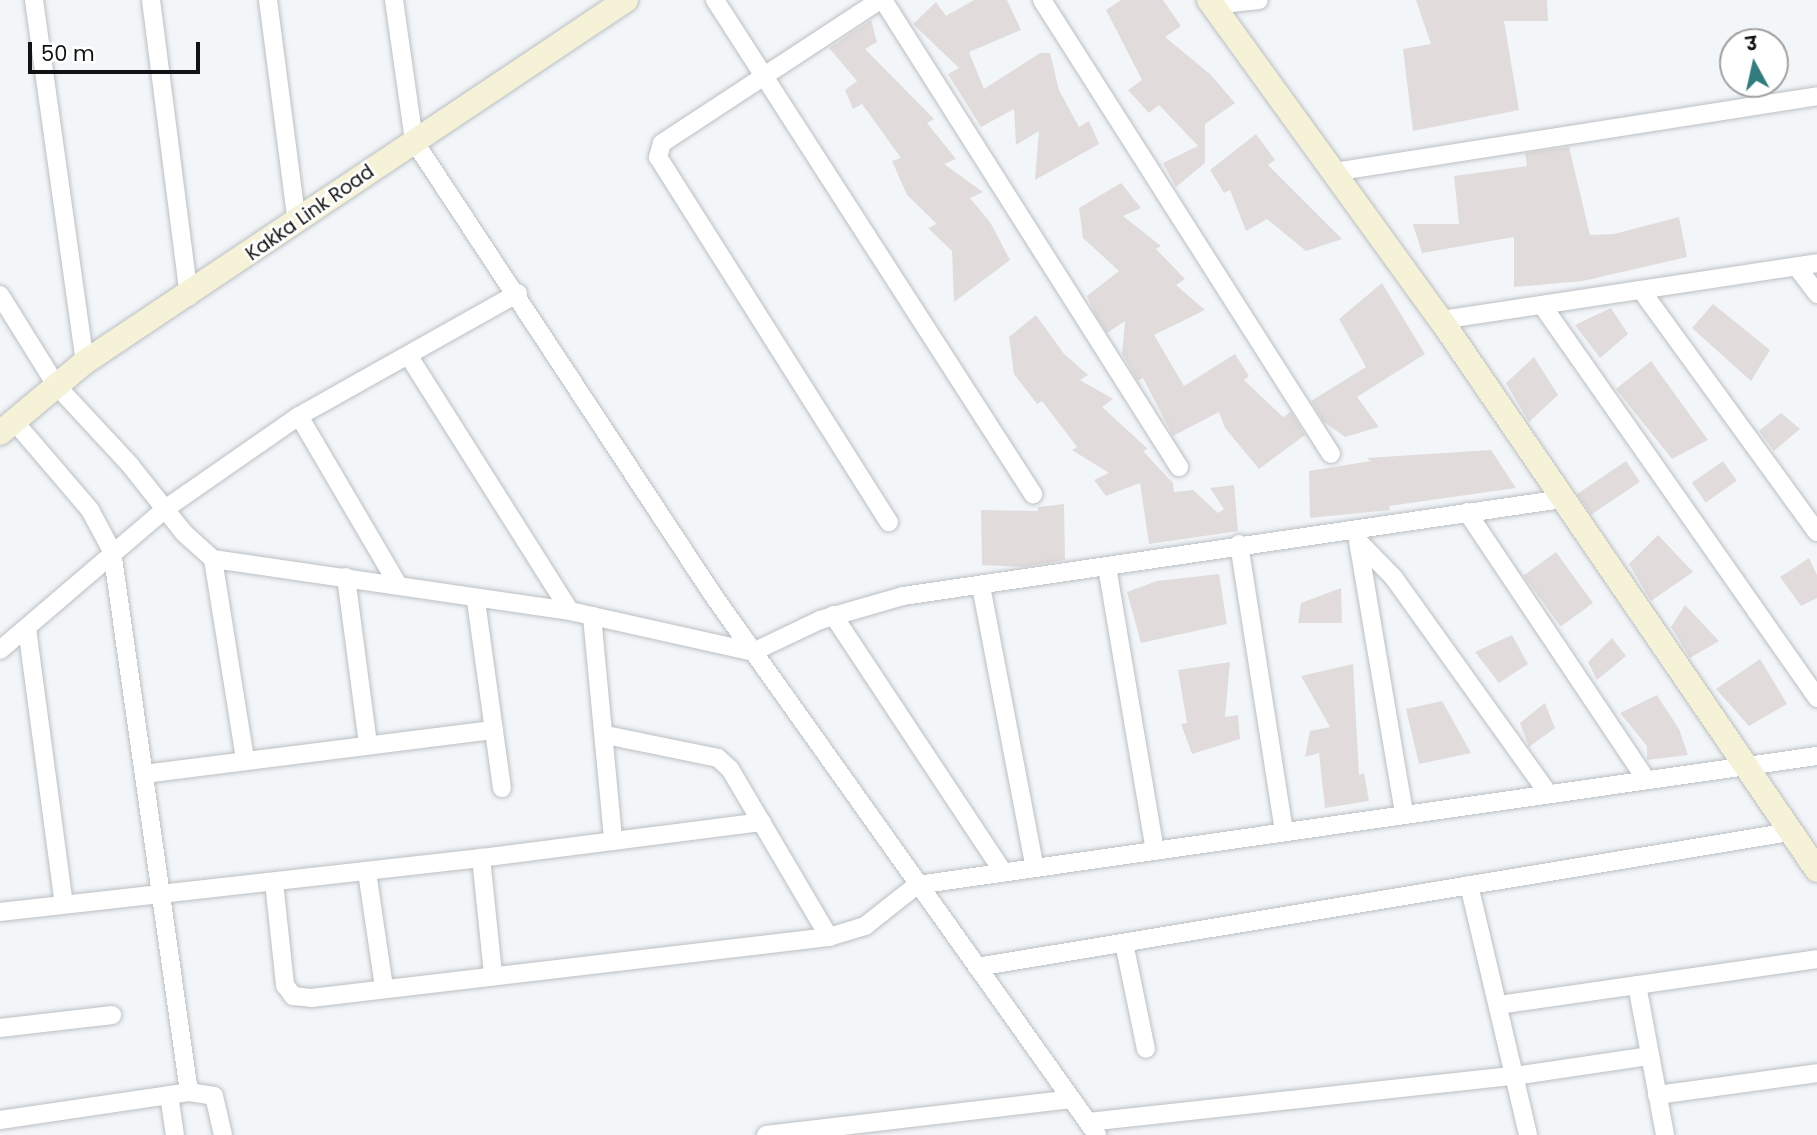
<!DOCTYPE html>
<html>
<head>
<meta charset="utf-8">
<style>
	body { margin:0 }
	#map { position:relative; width:1817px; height:1135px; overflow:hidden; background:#f2f6f9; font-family:Poppins,"Noto Sans Devanagari",sans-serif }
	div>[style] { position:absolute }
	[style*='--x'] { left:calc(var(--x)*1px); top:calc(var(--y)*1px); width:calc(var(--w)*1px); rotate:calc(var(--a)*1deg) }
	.building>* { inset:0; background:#e1dcdb; transform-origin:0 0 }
	.roads { filter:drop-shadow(0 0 2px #bbbfc2) drop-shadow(0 0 2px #bbbfc2) }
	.street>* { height:18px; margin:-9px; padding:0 9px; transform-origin:9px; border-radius:9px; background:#fff }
	.secondary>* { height:24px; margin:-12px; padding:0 12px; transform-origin:12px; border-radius:12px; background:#f6f2d8 }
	span { translate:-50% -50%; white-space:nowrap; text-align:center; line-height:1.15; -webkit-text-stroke:5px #fff; paint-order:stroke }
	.street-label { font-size:19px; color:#111214 }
	.north { position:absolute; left:1719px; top:28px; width:70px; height:70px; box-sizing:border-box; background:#fff; border:2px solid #a0a0a1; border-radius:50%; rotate:352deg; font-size:19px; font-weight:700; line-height:28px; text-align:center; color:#111214 }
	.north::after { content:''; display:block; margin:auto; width:24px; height:32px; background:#327c7e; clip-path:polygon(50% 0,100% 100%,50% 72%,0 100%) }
	.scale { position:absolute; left:28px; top:42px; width:172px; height:32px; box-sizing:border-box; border:4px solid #111214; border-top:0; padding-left:9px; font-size:21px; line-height:24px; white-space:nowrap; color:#111214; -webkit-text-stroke:5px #fff; paint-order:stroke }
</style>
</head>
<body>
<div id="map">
	<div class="building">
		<i style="clip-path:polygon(974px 0,1007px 0,1021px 30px,969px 52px,984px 89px,1040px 53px,1050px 53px,1059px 90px,1079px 127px,1089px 121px,1099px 144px,1035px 180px,1039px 131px,1016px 145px,1014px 109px,981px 127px,948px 74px,959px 68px,913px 24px,936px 2px,946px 16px)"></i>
		<i style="clip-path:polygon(1121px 0,1163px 0,1181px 26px,1165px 37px,1210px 74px,1235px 103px,1205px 124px,1205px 163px,1176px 187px,1163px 163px,1198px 146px,1159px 105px,1149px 113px,1128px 90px,1142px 80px,1106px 10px)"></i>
		<i style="clip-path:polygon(1416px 0,1547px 0,1548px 21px,1504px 21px,1519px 110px,1413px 131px,1403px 49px,1431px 44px)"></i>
		<i style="clip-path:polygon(871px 20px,877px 42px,865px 49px,934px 119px,927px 123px,956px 159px,944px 164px,983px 192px,970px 198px,990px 222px,1010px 260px,954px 302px,952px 251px,928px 228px,937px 224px,907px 195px,892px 161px,901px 158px,862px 104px,853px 109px,845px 90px,857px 81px,829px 48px)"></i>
		<i style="clip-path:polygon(1256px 134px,1275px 160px,1268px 165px,1342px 239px,1306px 251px,1267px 219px,1246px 231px,1230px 190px,1224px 193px,1210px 170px)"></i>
		<i style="clip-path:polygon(1569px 147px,1590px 235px,1614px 234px,1679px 217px,1687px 257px,1583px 281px,1514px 287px,1514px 237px,1422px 253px,1413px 224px,1459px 224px,1454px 176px,1527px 166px,1525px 153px)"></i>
		<i style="clip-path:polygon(1121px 183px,1141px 208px,1123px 216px,1161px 246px,1156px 249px,1185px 279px,1176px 285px,1205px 310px,1154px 335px,1184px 386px,1235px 354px,1249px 376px,1244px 380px,1283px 417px,1291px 412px,1305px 435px,1259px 469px,1225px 428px,1219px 412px,1173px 436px,1143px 378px,1138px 381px,1122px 354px,1125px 321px,1107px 333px,1095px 314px,1087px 296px,1119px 271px,1083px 238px,1079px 208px)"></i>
		<i style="clip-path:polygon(1382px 283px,1425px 354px,1357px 397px,1379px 427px,1345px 437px,1324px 422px,1311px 401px,1366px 367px,1339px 319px)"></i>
		<i style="clip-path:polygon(1713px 304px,1770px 350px,1751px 381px,1692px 328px)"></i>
		<i style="clip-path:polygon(1611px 308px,1628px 334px,1600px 358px,1575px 325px)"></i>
		<i style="clip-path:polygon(1036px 315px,1064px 354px,1088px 375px,1080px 380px,1113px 399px,1102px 407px,1148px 449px,1143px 451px,1173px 483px,1174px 492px,1193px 490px,1218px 513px,1224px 509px,1210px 488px,1234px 485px,1238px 531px,1149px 544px,1140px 483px,1106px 496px,1094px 480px,1109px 473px,1072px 450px,1077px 447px,1042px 401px,1037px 404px,1014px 374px,1009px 337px)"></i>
		<i style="clip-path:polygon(1534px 357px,1558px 395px,1529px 422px,1506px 383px)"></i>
		<i style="clip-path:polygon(1651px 361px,1708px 440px,1672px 459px,1616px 389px)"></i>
		<i style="clip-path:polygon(1781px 413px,1800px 429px,1774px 451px,1759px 431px)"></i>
		<i style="clip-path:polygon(1491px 450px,1516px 488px,1389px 506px,1390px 510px,1310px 518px,1309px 471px,1371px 461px,1367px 458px)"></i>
		<i style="left:1626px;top:461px;width:25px;height:59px;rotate:56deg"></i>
		<i style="left:1723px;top:461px;width:24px;height:38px;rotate:55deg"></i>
		<i style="clip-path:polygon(1064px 504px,1065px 560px,1024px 567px,982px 565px,981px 510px,1038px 511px,1038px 507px)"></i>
		<i style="clip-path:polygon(1658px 535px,1693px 572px,1651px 601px,1629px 564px)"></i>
		<i style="left:1556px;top:552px;width:63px;height:40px;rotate:54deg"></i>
		<i style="clip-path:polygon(1809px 558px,1817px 575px,1817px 598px,1801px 606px,1780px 577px)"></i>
		<i style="clip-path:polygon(1219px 574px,1227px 624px,1141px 643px,1127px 592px,1157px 581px)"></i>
		<i style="clip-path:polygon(1341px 588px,1342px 623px,1298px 623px,1301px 603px)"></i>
		<i style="clip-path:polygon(1685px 605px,1719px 641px,1690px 658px,1671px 627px)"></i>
		<i style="clip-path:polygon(1512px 635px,1528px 664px,1499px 683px,1475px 652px)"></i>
		<i style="clip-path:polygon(1612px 638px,1626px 656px,1597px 680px,1588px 662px)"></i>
		<i style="clip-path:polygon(1760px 659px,1787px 704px,1749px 726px,1716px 689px)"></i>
		<i style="clip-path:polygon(1230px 662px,1225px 717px,1238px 715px,1240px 739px,1192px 754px,1181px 724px,1187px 723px,1178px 670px)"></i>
		<i style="clip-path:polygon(1353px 664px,1359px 775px,1364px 773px,1369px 801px,1325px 808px,1319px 753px,1305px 757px,1310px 731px,1330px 727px,1301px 676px)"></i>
		<i style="clip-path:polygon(1657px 695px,1679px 729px,1688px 755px,1647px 760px,1647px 746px,1620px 713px)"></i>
		<i style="clip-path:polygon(1442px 701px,1471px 753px,1419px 764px,1406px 709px)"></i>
		<i style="clip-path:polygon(1545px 703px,1555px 728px,1529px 747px,1520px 723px)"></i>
	</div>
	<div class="roads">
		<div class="street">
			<i style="--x:34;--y:0;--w:366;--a:82"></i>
			<i style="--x:151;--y:0;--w:299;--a:82.7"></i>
			<i style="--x:268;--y:0;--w:224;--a:82.6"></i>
			<i style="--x:394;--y:0;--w:142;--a:81.9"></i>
			<i style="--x:414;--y:141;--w:544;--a:56.63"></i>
			<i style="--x:713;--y:595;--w:663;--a:54.58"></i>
			<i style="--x:715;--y:0;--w:588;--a:57.23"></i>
			<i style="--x:880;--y:0;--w:261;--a:146.7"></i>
			<i style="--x:662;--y:143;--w:15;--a:106"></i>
			<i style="--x:658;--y:157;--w:432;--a:57.7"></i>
			<i style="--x:883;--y:0;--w:553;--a:57.63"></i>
			<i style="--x:1042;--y:0;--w:538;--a:57.52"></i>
			<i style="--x:1213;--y:5;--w:46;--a:-6.2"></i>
			<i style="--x:1334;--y:172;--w:489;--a:-8.9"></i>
			<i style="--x:1797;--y:267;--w:34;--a:53"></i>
			<i style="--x:1641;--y:290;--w:299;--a:54"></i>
			<i style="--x:0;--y:295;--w:106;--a:58.1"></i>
			<i style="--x:56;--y:385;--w:109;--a:47.2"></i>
			<i style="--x:130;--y:465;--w:87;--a:51.5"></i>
			<i style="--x:184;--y:533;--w:39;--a:42"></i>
			<i style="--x:213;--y:559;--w:361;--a:8.3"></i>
			<i style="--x:570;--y:611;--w:188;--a:12.6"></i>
			<i style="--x:753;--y:652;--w:74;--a:-25.5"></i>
			<i style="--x:820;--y:620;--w:86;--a:-16.1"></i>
			<i style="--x:903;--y:596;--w:666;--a:-8.37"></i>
			<i style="--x:1542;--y:305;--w:480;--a:55"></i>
			<i style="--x:1441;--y:320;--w:380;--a:-8.6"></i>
			<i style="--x:410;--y:358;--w:299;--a:57.7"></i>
			<i style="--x:299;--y:416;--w:196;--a:59.6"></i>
			<i style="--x:14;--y:421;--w:117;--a:49.5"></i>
			<i style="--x:90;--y:510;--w:47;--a:61.8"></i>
			<i style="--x:112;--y:551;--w:546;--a:81.9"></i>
			<i style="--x:189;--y:1092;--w:25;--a:9"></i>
			<i style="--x:214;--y:1096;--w:40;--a:77"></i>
			<i style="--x:1467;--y:512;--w:321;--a:56.2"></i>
			<i style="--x:1358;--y:541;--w:277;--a:80.4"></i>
			<i style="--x:1359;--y:542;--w:50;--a:45.8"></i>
			<i style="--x:1394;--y:578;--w:264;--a:54.4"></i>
			<i style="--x:1239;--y:544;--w:291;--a:81.1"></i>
			<i style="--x:213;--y:559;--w:203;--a:80.9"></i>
			<i style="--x:1107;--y:567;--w:288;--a:80.4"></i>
			<i style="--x:346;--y:577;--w:167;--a:82.5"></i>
			<i style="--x:981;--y:586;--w:287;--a:79.2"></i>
			<i style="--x:476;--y:601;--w:189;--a:82.1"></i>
			<i style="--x:833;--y:615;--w:308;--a:56.5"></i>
			<i style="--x:592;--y:616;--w:223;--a:84.6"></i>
			<i style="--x:27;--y:628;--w:278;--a:82.4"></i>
			<i style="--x:0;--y:650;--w:217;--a:-40.5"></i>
			<i style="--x:165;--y:509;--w:163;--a:-34.8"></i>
			<i style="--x:299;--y:416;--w:251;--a:-29.3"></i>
			<i style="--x:606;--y:735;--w:114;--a:11.6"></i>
			<i style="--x:718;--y:758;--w:16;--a:43"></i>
			<i style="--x:730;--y:769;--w:195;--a:59.5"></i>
			<i style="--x:144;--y:774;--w:353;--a:-7.2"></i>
			<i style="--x:367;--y:872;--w:116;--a:81.6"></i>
			<i style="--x:274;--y:882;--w:104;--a:83.9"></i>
			<i style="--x:285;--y:985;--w:14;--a:54"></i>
			<i style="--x:293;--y:996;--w:18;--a:6"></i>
			<i style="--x:311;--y:998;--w:522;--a:-6.72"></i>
			<i style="--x:829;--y:937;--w:38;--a:-17"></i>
			<i style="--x:865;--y:926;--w:66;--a:-38.3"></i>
			<i style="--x:917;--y:885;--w:909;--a:-8.16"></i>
			<i style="--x:1469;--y:885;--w:257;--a:76.7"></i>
			<i style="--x:0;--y:912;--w:484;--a:-6.4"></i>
			<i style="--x:1124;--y:943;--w:108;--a:78.3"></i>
			<i style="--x:977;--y:967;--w:824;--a:-9.43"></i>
			<i style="--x:493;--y:974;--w:117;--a:-95.9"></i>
			<i style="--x:481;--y:858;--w:283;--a:-7.3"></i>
			<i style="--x:1637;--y:985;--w:153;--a:79.4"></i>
			<i style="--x:1498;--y:1005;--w:322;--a:-8.2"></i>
			<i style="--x:0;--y:1028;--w:113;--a:-6.6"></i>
			<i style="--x:169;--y:1095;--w:40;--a:81.5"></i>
			<i style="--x:1657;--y:1095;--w:162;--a:-7.8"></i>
			<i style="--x:0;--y:1120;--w:191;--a:-8.4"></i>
			<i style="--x:1088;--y:1122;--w:428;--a:-6.2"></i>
			<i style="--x:1514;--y:1076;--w:137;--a:-8.4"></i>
			<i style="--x:766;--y:1135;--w:307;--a:-6.7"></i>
		</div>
		<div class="secondary">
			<i style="--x:1209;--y:0;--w:395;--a:54.1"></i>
			<i style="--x:1441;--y:320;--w:666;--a:55.64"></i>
			<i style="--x:0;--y:433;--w:111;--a:-39.9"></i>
			<i style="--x:85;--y:362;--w:651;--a:-33.79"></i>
		</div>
	</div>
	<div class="street-label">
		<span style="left:310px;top:213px;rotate:-35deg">Kakka Link Road</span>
	</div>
	<div class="north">उ</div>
	<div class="scale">50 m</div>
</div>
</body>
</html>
